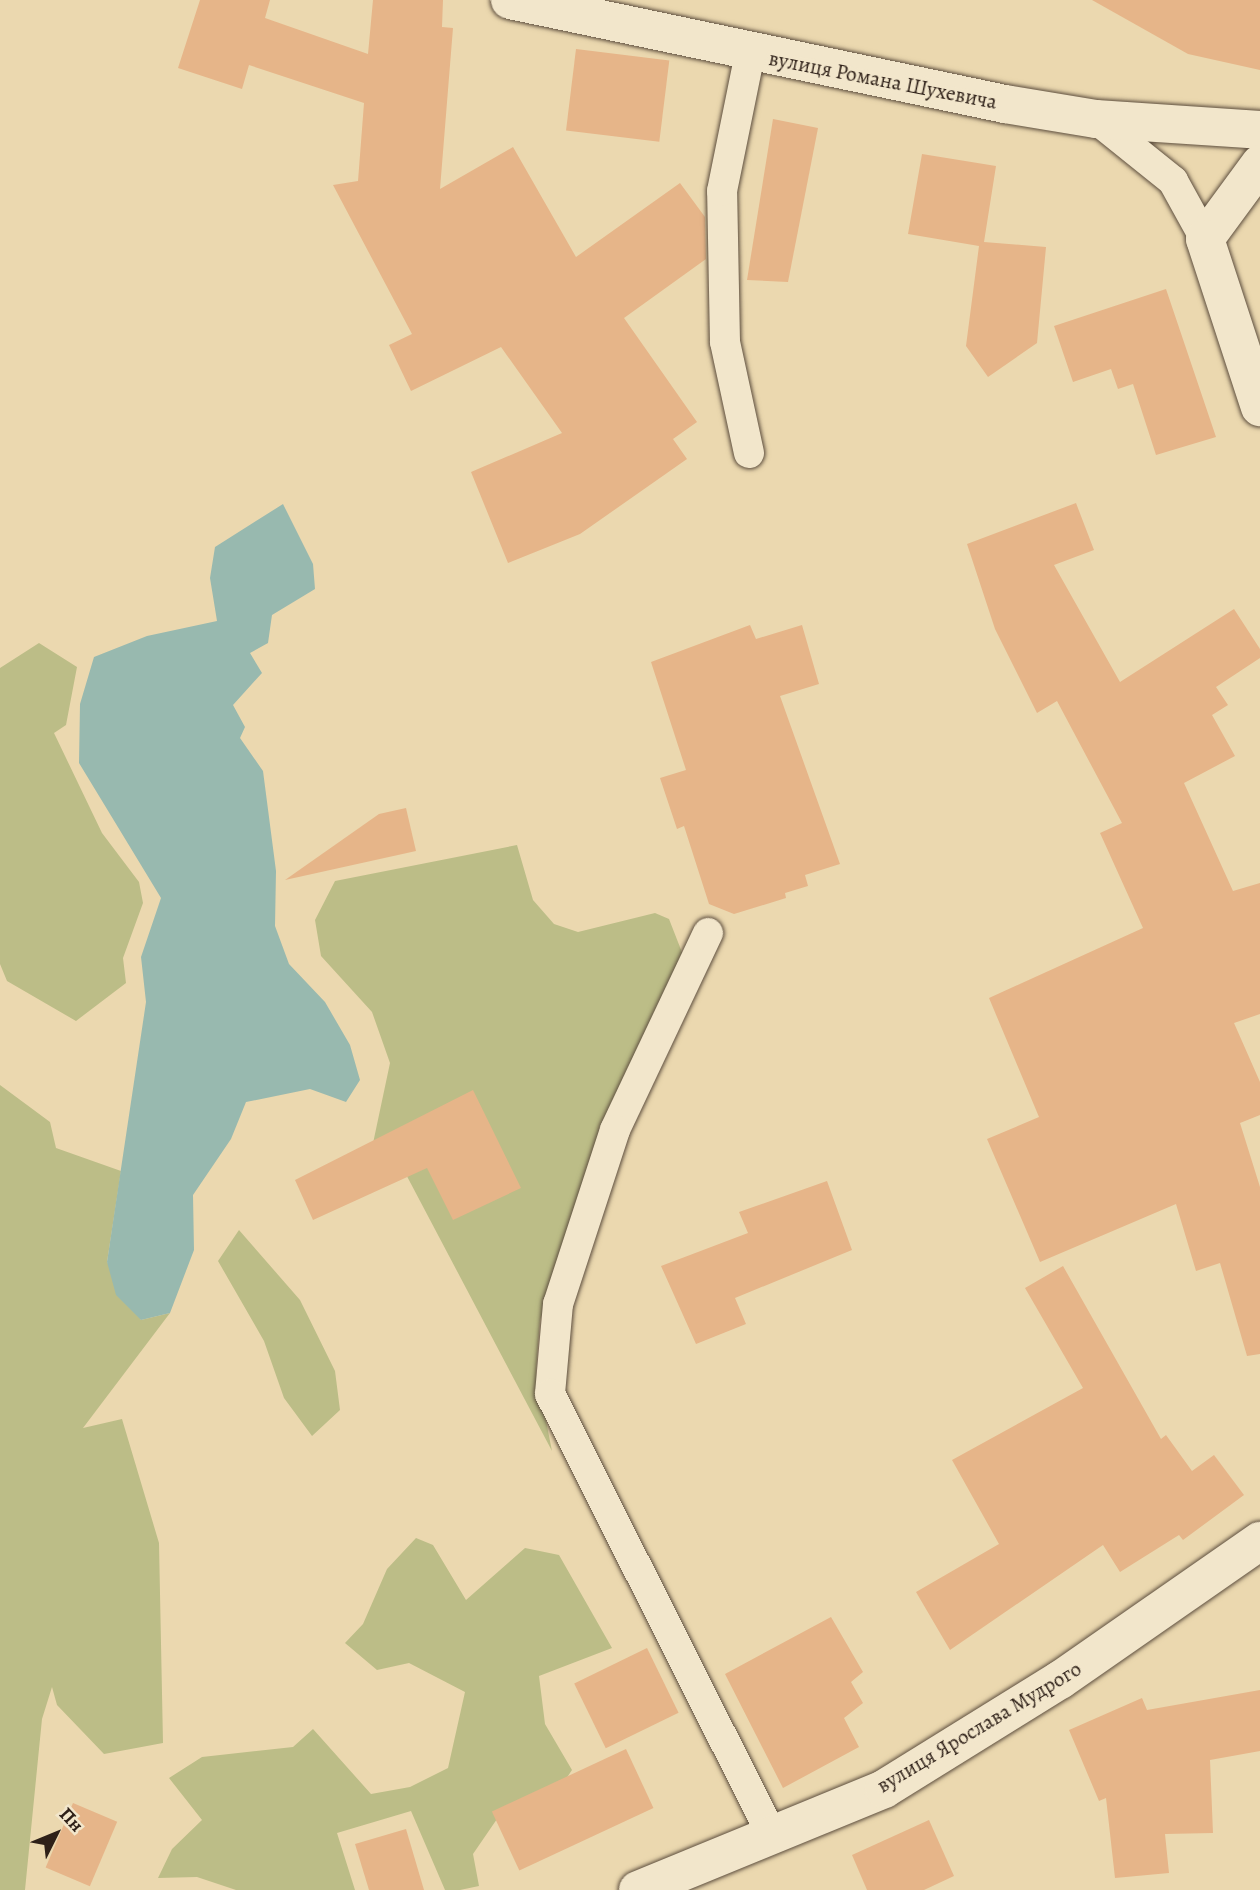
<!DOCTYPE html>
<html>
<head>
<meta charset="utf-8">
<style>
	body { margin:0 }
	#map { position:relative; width:1260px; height:1890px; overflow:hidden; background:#ebd8af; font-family:Alegreya,serif }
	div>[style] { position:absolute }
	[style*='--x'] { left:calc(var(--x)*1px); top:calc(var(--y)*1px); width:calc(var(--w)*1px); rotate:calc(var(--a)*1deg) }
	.green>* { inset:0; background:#bcbd87 }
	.water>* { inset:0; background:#98b9af }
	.building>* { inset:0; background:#e6b589; transform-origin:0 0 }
	.roads { filter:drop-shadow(0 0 2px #5d4e3e) drop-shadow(0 0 2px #5d4e3e) }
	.service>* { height:30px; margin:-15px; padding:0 15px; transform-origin:15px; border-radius:15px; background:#f2e6cb }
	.minor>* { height:38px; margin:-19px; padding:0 19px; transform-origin:19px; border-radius:19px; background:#f2e6cb }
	span { translate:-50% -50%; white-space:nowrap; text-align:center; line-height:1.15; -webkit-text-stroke:7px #f2e6cb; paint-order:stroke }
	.street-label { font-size:21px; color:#2e2018 }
	.north { position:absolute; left:21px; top:1799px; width:70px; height:70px; -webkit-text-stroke:5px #f2e6cb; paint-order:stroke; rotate:47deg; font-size:19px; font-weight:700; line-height:28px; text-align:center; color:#2e2018 }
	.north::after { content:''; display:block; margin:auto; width:24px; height:32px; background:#2e2018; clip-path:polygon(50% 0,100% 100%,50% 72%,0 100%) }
</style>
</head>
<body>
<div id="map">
	<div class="green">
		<i style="clip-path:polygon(39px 643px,77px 667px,66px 725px,54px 733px,102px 833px,139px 882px,143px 903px,123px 958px,126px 983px,76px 1021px,7px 981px,0 964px,0 668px)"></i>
		<i style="clip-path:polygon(517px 845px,533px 900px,554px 924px,578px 932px,655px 913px,669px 919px,685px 960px,540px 1320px,536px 1371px,552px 1451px,391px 1146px,372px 1148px,390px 1063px,372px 1012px,321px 956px,315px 920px,335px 881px)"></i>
		<i style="clip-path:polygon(0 1085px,50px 1122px,56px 1148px,121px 1171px,107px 1262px,141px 1320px,170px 1313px,83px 1428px,122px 1419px,159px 1543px,163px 1743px,104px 1754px,57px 1705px,52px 1687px,42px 1719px,25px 1890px,0 1890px)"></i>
		<i style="clip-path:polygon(239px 1230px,300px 1300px,335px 1371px,340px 1410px,312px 1436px,284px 1398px,264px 1341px,218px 1261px)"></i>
		<i style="clip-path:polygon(416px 1538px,433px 1545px,466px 1600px,525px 1548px,559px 1555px,612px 1648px,539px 1676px,545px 1724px,572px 1770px,545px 1810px,497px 1819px,473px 1854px,479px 1886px,460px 1890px,445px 1890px,411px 1811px,337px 1833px,355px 1890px,236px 1890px,197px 1877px,158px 1878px,172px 1849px,202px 1820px,169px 1778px,202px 1757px,293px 1747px,313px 1729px,371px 1794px,410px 1787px,448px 1768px,465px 1692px,409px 1663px,377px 1670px,345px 1643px,363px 1624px,387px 1569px)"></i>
	</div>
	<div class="water">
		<i style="clip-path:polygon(283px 504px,313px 564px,315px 589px,272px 615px,268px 643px,250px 653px,262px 673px,233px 705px,245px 727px,240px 738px,263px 771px,276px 871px,275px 926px,289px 964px,325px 1002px,350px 1045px,360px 1080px,346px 1102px,310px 1089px,246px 1102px,231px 1139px,193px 1195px,194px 1250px,170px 1313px,141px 1320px,116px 1295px,107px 1262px,146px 1002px,141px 957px,161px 898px,79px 763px,80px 704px,94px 657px,147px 636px,217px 621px,210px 578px,215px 547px)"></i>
	</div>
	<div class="building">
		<i style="clip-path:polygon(200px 0,270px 0,265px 18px,368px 54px,373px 0,443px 0,442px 27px,453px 28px,440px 189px,513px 147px,576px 257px,680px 183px,705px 217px,706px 259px,624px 318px,697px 422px,673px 439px,687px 459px,580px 534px,508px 563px,471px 472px,562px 433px,501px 347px,411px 391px,389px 345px,412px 334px,333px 185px,358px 181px,364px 103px,249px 65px,242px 89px,178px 68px)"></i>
		<i style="clip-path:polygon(1092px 0,1260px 0,1260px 70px,1188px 54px)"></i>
		<i style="left:576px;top:49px;width:94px;height:82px;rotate:7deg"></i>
		<i style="clip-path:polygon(773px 119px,818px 128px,788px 282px,747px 280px)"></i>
		<i style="clip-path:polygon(922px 154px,996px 166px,984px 242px,1046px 247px,1037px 343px,988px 377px,966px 346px,979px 246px,908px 234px)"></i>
		<i style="clip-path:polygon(1166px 289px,1216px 437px,1156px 455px,1133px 384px,1118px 389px,1111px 369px,1073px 382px,1054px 326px)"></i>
		<i style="clip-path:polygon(1076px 503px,1094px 550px,1054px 565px,1120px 682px,1234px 609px,1260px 649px,1260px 658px,1216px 687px,1228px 705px,1212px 715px,1235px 756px,1184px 783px,1233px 891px,1260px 883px,1260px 1014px,1234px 1023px,1260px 1082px,1260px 1115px,1240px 1123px,1260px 1187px,1260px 1354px,1247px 1356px,1220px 1263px,1196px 1271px,1176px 1204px,1040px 1262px,987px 1139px,1039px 1117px,989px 998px,1143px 928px,1100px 833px,1122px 823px,1057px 701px,1037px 713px,995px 629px,967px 544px)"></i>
		<i style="clip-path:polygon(750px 625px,756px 639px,802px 625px,819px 684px,780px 696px,840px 864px,805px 875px,808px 886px,785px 893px,786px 898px,734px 914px,709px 904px,684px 826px,677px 829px,660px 778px,686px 770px,651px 662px)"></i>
		<i style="clip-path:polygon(406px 808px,416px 851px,285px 880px,379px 814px)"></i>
		<i style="clip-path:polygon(473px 1090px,521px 1188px,453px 1220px,427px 1168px,313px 1220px,295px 1180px)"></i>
		<i style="clip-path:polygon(827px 1181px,852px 1250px,735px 1298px,746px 1324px,696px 1344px,661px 1266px,748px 1233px,739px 1212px)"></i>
		<i style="clip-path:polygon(1063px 1266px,1161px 1439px,1166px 1435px,1192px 1471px,1214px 1455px,1244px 1495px,1183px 1540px,1179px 1535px,1120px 1572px,1103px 1545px,950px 1650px,916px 1592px,999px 1544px,952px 1460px,1083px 1388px,1025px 1288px)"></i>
		<i style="clip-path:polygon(831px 1617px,863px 1672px,851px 1682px,863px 1703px,844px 1718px,859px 1747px,783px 1788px,725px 1674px)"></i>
		<i style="left:647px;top:1648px;width:72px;height:81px;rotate:64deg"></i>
		<i style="clip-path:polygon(1260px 1690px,1260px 1751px,1210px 1760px,1213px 1833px,1165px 1834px,1169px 1873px,1115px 1878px,1106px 1798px,1099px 1801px,1069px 1730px,1142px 1698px,1147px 1710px)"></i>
		<i style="left:626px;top:1749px;width:65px;height:148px;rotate:65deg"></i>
		<i style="left:73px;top:1803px;width:48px;height:70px;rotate:23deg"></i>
		<i style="clip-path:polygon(929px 1820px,954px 1876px,924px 1890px,867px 1890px,852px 1855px)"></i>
		<i style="clip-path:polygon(406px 1829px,424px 1890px,369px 1890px,355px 1844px)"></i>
	</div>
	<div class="roads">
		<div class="service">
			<i style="--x:1096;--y:119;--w:99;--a:38.8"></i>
			<i style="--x:1173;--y:181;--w:66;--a:61.1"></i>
			<i style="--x:749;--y:453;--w:114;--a:-102.2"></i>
			<i style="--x:725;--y:342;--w:151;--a:-91.1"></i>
			<i style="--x:722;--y:191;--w:141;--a:-78.5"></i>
			<i style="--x:708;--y:933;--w:218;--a:115.3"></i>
			<i style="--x:615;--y:1130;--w:183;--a:108.1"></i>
			<i style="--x:558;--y:1304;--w:90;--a:95.1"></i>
			<i style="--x:550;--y:1394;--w:491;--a:63.3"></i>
		</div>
		<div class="minor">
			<i style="--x:510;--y:0;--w:506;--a:11.87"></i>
			<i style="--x:1005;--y:104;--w:92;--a:9.4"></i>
			<i style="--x:1096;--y:119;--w:164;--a:3.8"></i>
			<i style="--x:1260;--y:164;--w:93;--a:126.3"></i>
			<i style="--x:1205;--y:239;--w:177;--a:71.9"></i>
			<i style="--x:638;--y:1890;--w:266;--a:-22.3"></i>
			<i style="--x:884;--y:1789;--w:207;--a:-31.8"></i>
			<i style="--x:1060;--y:1680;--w:244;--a:-34.8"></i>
		</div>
	</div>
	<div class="street-label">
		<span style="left:883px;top:80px;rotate:11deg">вулиця Романа Шухевича</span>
		<span style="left:979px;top:1727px;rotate:-31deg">вулиця Ярослава Мудрого</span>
	</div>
	<div class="north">Пн</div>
</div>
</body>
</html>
